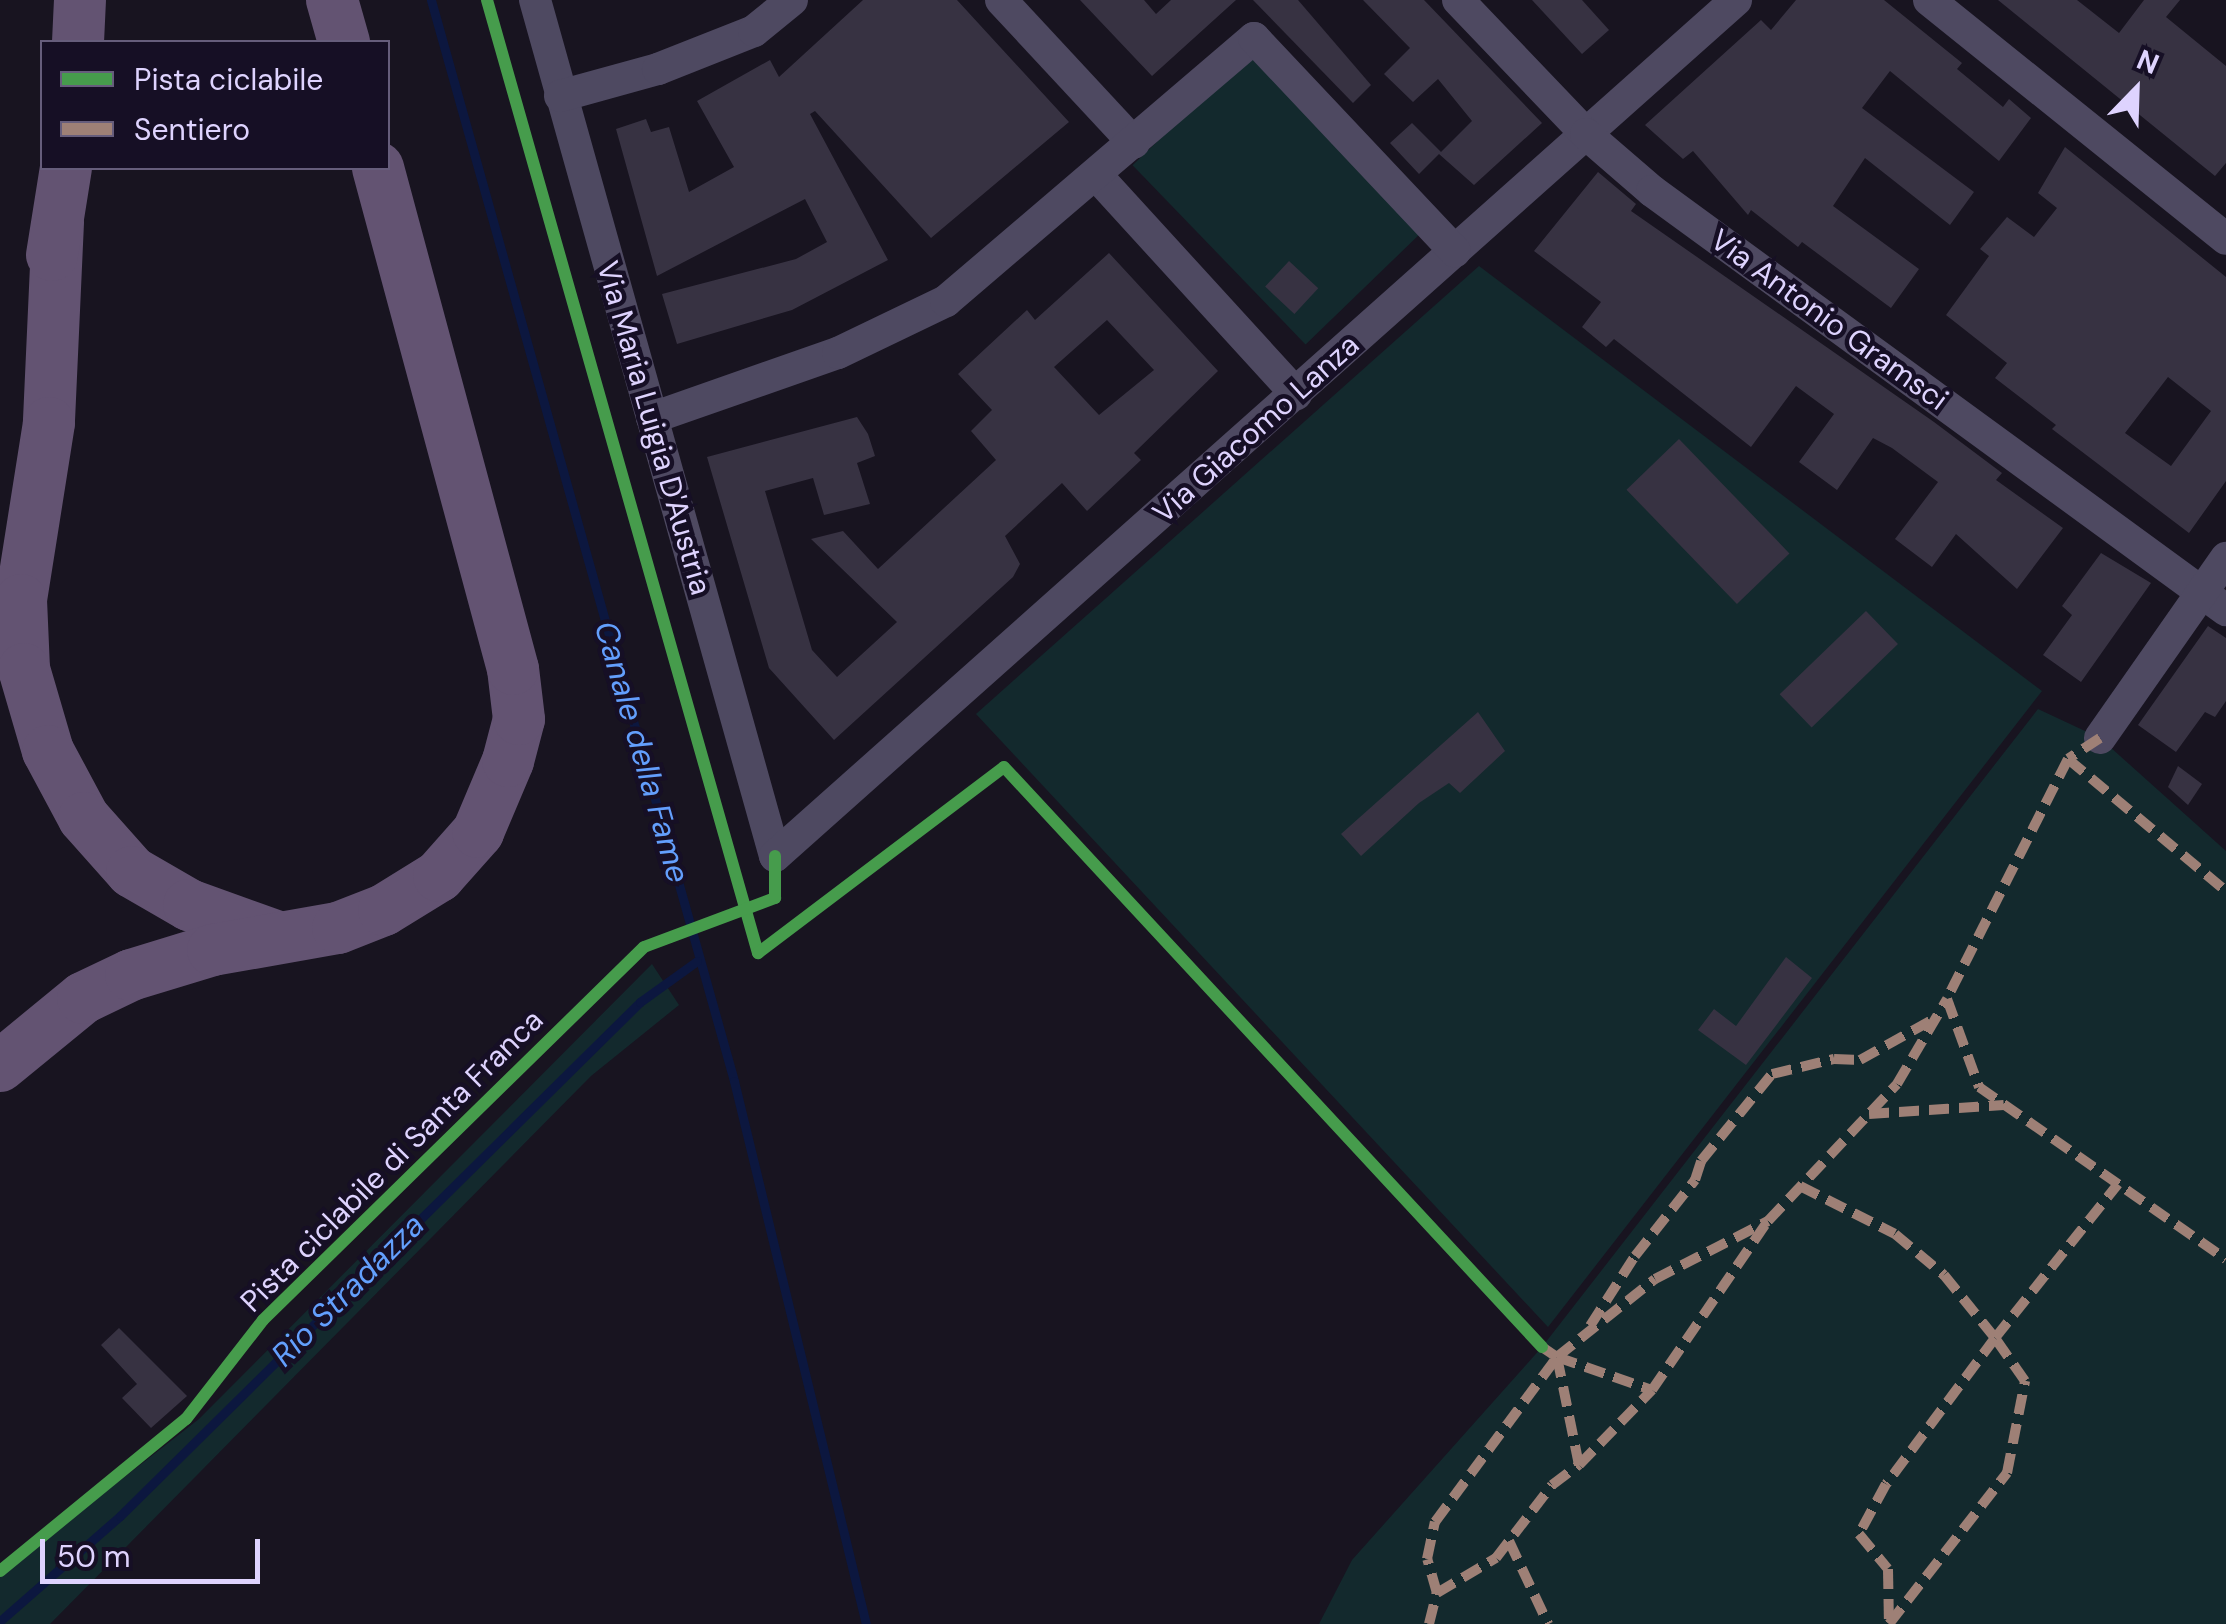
<!DOCTYPE html>
<html>
<head>
<meta charset="utf-8">
<style>
	body { margin:0 }
	#map { position:relative; width:2226px; height:1624px; overflow:hidden; background:#181420; font-family:"DM Sans",sans-serif }
	div>[style] { position:absolute }
	[style*='--x'] { left:calc(var(--x)*1px); top:calc(var(--y)*1px); width:calc(var(--w)*1px); rotate:calc(var(--a)*1deg) }
	.green>* { inset:0; background:#13292d; transform-origin:0 0 }
	.stream>* { height:9px; margin:-4.5px; padding:0 4.5px; transform-origin:4.5px; border-radius:4.5px; background:#0c173f }
	.building>* { inset:0; background:#373242; transform-origin:0 0 }
	.minor>* { height:32px; margin:-16px; padding:0 16px; transform-origin:16px; border-radius:16px; background:#4e4961 }
	.primary>* { height:52px; margin:-26px; padding:0 26px; transform-origin:26px; border-radius:26px; background:#635372 }
	.quiet>* { height:10px; margin-top:-5px; transform-origin:0; background:repeating-linear-gradient(90deg,#9e8076 0 20px,transparent 0 30px) }
	.cycleway>* { height:12px; margin:-6px; padding:0 6px; transform-origin:6px; border-radius:6px; background:#469c4c }
	span { translate:-50% -50%; white-space:nowrap; text-align:center; line-height:1.15; -webkit-text-stroke:9px #160f25; paint-order:stroke }
	.street-label { font-size:30px; color:#ded3fe }
	.water-label { font-size:32px; color:#639ffd; font-style:italic }
	.legend { position:absolute; left:40px; top:40px; width:350px; height:130px; box-sizing:border-box; background:#160f25; border:2px solid #665d7c; margin:0; padding:12px 18px; list-style:none; font-size:30px; color:#ded3fe }
	.legend li { display:flex; align-items:center; gap:20px; height:50px }
	.legend b { width:50px; border:2px solid #665d7c }
	.north { position:absolute; left:2086px; top:40px; width:100px; height:100px; -webkit-text-stroke:8px #160f25; paint-order:stroke; rotate:23deg; font-size:28px; font-weight:700; line-height:40px; text-align:center; color:#ded3fe }
	.north::after { content:''; display:block; margin:auto; width:35px; height:45px; background:#ded3fe; clip-path:polygon(50% 0,100% 100%,50% 72%,0 100%) }
	.scale { position:absolute; left:40px; top:1539px; width:220px; height:45px; box-sizing:border-box; border:5px solid #ded3fe; border-top:0; padding-left:12px; font-size:30px; line-height:35px; white-space:nowrap; color:#ded3fe; -webkit-text-stroke:8px #160f25; paint-order:stroke }
</style>
</head>
<body>
<div id="map">
	<div class="green">
		<i style="left:1252px;top:50px;width:249px;height:166px;rotate:46deg"></i>
		<i style="clip-path:polygon(1479px 266px,2042px 691px,1548px 1327px,976px 714px)"></i>
		<i style="clip-path:polygon(2038px 709px,2100px 738px,2226px 851px,2226px 1624px,1319px 1624px,1352px 1560px,1542px 1347px)"></i>
		<i style="clip-path:polygon(652px 964px,679px 1005px,591px 1076px,50px 1624px,0 1624px,0 1574px,199px 1419px)"></i>
	</div>
	<div class="stream">
		<i style="--x:431;--y:0;--w:1123;--a:74.34"></i>
		<i style="--x:734;--y:1081;--w:559;--a:76.34"></i>
		<i style="--x:0;--y:1621;--w:159;--a:-41.2"></i>
		<i style="--x:120;--y:1516;--w:731;--a:-44.67"></i>
		<i style="--x:640;--y:1002;--w:70;--a:-35.7"></i>
	</div>
	<div class="building">
		<i style="clip-path:polygon(863px 0,957px 0,1069px 122px,931px 238px,815px 111px,810px 114px,888px 260px,792px 310px,677px 344px,662px 294px,796px 259px,827px 242px,805px 199px,657px 276px,616px 129px,646px 119px,651px 132px,669px 127px,689px 192px,734px 167px,697px 101px,770px 60px,779px 77px)"></i>
		<i style="clip-path:polygon(1080px 0,1144px 0,1156px 14px,1171px 0,1236px 0,1152px 76px)"></i>
		<i style="clip-path:polygon(1253px 0,1298px 0,1371px 85px,1353px 103px)"></i>
		<i style="clip-path:polygon(1363px 0,1424px 0,1542px 123px,1474px 185px,1439px 154px,1419px 174px,1390px 143px,1412px 123px,1441px 152px,1472px 121px,1438px 79px,1413px 102px,1384px 74px,1410px 48px)"></i>
		<i style="clip-path:polygon(1532px 0,1582px 0,1609px 30px,1582px 54px)"></i>
		<i style="clip-path:polygon(1796px 0,1884px 0,1962px 63px,1957px 69px,2003px 107px,2009px 99px,2031px 118px,1999px 161px,1890px 71px,1862px 108px,1974px 192px,1950px 225px,1865px 158px,1833px 206px,1919px 269px,1891px 308px,1802px 242px,1798px 247px,1751px 210px,1748px 215px,1693px 151px,1683px 159px,1645px 125px,1761px 20px,1771px 30px)"></i>
		<i style="clip-path:polygon(1998px 0,2077px 0,2119px 33px,2144px 0,2180px 0,2166px 17px,2226px 66px,2226px 163px,2215px 176px)"></i>
		<i style="clip-path:polygon(evenodd,2065px 147px,2226px 277px,2226px 481px,2189px 533px,2052px 429px,2056px 425px,1995px 378px,2007px 363px,1946px 315px,1989px 256px,1980px 249px,2007px 217px,2034px 237px,2057px 208px,2038px 193px,2065px 147px,2168px 377px,2211px 411px,2171px 466px,2125px 433px,2168px 377px)"></i>
		<i style="clip-path:polygon(1598px 172px,1636px 204px,1631px 211px,1934px 422px,2002px 473px,1996px 480px,2063px 528px,2017px 589px,1956px 534px,1932px 567px,1895px 539px,1938px 482px,1892px 448px,1873px 438px,1837px 490px,1799px 462px,1834px 414px,1796px 386px,1751px 447px,1614px 339px,1606px 347px,1582px 327px,1601px 302px,1534px 251px)"></i>
		<i style="clip-path:polygon(evenodd,1109px 253px,1218px 371px,1134px 453px,1141px 460px,1087px 511px,1062px 483px,1005px 536px,1020px 564px,1013px 577px,834px 740px,769px 668px,707px 457px,857px 417px,868px 434px,875px 456px,857px 463px,870px 504px,824px 515px,813px 478px,765px 491px,812px 650px,837px 677px,897px 622px,811px 539px,843px 531px,878px 569px,996px 460px,971px 431px,992px 410px,958px 374px,1027px 310px,1035px 320px,1109px 253px,1107px 320px,1154px 370px,1099px 415px,1054px 367px,1107px 320px)"></i>
		<i style="left:1289px;top:261px;width:40px;height:35px;rotate:43deg"></i>
		<i style="left:1679px;top:439px;width:159px;height:73px;rotate:46deg"></i>
		<i style="clip-path:polygon(2101px 553px,2151px 583px,2081px 682px,2043px 655px,2072px 615px,2062px 606px)"></i>
		<i style="left:1866px;top:611px;width:46px;height:120px;rotate:46deg"></i>
		<i style="clip-path:polygon(2208px 626px,2226px 638px,2226px 701px,2215px 717px,2205px 712px,2176px 752px,2138px 725px)"></i>
		<i style="clip-path:polygon(1478px 712px,1505px 751px,1460px 793px,1449px 783px,1419px 803px,1361px 856px,1341px 834px)"></i>
		<i style="clip-path:polygon(2178px 766px,2202px 784px,2188px 805px,2168px 787px)"></i>
		<i style="clip-path:polygon(1786px 957px,1812px 978px,1746px 1065px,1698px 1030px,1714px 1009px,1736px 1026px)"></i>
		<i style="clip-path:polygon(119px 1328px,187px 1396px,151px 1428px,122px 1398px,137px 1384px,101px 1345px)"></i>
	</div>
	<div class="minor">
		<i style="--x:535;--y:0;--w:889;--a:74.34"></i>
		<i style="--x:775;--y:856;--w:1287;--a:-41.69"></i>
		<i style="--x:1001;--y:0;--w:195;--a:47.1"></i>
		<i style="--x:1458;--y:0;--w:185;--a:46.3"></i>
		<i style="--x:1586;--y:134;--w:87;--a:40.8"></i>
		<i style="--x:1652;--y:191;--w:711;--a:36.13"></i>
		<i style="--x:1929;--y:0;--w:381;--a:38.8"></i>
		<i style="--x:560;--y:96;--w:102;--a:-15.4"></i>
		<i style="--x:658;--y:69;--w:103;--a:-21.6"></i>
		<i style="--x:754;--y:31;--w:49;--a:-39.2"></i>
		<i style="--x:1098;--y:177;--w:294;--a:47.6"></i>
		<i style="--x:652;--y:418;--w:197;--a:-19.3"></i>
		<i style="--x:838;--y:353;--w:120;--a:-25.7"></i>
		<i style="--x:946;--y:301;--w:405;--a:-40.5"></i>
		<i style="--x:1254;--y:38;--w:293;--a:46.7"></i>
		<i style="--x:2100;--y:738;--w:220;--a:-55"></i>
	</div>
	<div class="primary">
		<i style="--x:332;--y:0;--w:44;--a:74.1"></i>
		<i style="--x:78;--y:42;--w:42;--a:-87.3"></i>
		<i style="--x:58;--y:222;--w:201;--a:92.6"></i>
		<i style="--x:49;--y:423;--w:179;--a:99"></i>
		<i style="--x:21;--y:600;--w:69;--a:87.5"></i>
		<i style="--x:24;--y:669;--w:85;--a:73.7"></i>
		<i style="--x:48;--y:751;--w:76;--a:61.8"></i>
		<i style="--x:84;--y:818;--w:72;--a:48.4"></i>
		<i style="--x:132;--y:872;--w:66;--a:30.1"></i>
		<i style="--x:189;--y:905;--w:91;--a:19.8"></i>
		<i style="--x:52;--y:255;--w:88;--a:-80.9"></i>
		<i style="--x:0;--y:1066;--w:107;--a:-39.3"></i>
		<i style="--x:83;--y:998;--w:53;--a:-25.6"></i>
		<i style="--x:131;--y:975;--w:86;--a:-17"></i>
		<i style="--x:213;--y:950;--w:127;--a:-10"></i>
		<i style="--x:338;--y:928;--w:49;--a:-21.4"></i>
		<i style="--x:384;--y:910;--w:65;--a:-31.7"></i>
		<i style="--x:439;--y:876;--w:59;--a:-48.4"></i>
		<i style="--x:478;--y:832;--w:77;--a:-67.1"></i>
		<i style="--x:508;--y:761;--w:43;--a:-75.3"></i>
		<i style="--x:519;--y:719;--w:50;--a:-96.8"></i>
		<i style="--x:513;--y:669;--w:519;--a:-105.08"></i>
	</div>
	<div class="quiet">
		<i style="--x:2100;--y:738;--w:38;--a:147"></i>
		<i style="--x:2068;--y:759;--w:269;--a:116.8"></i>
		<i style="--x:1947;--y:999;--w:94;--a:70"></i>
		<i style="--x:1979;--y:1087;--w:301;--a:34.9"></i>
		<i style="--x:2068;--y:759;--w:206;--a:39.9"></i>
		<i style="--x:1869;--y:1114;--w:135;--a:-3.8"></i>
		<i style="--x:1800;--y:1186;--w:106;--a:26.8"></i>
		<i style="--x:1895;--y:1234;--w:64;--a:39.9"></i>
		<i style="--x:1944;--y:1275;--w:81;--a:51"></i>
		<i style="--x:1995;--y:1338;--w:182;--a:126.7"></i>
		<i style="--x:1886;--y:1484;--w:57;--a:118.4"></i>
		<i style="--x:1859;--y:1534;--w:45;--a:50.4"></i>
		<i style="--x:1888;--y:1569;--w:55;--a:89"></i>
		<i style="--x:1590;--y:1326;--w:83;--a:-57.3"></i>
		<i style="--x:1635;--y:1256;--w:97;--a:-51.7"></i>
		<i style="--x:1695;--y:1180;--w:20;--a:-72"></i>
		<i style="--x:1701;--y:1161;--w:112;--a:-50.8"></i>
		<i style="--x:1772;--y:1074;--w:64;--a:-13.6"></i>
		<i style="--x:1834;--y:1059;--w:26;--a:2"></i>
		<i style="--x:1860;--y:1060;--w:80;--a:-29.1"></i>
		<i style="--x:1542;--y:1347;--w:18;--a:34"></i>
		<i style="--x:1557;--y:1357;--w:125;--a:-38.5"></i>
		<i style="--x:1655;--y:1279;--w:127;--a:-27.2"></i>
		<i style="--x:1768;--y:1221;--w:188;--a:-46.7"></i>
		<i style="--x:1897;--y:1084;--w:99;--a:-59.5"></i>
		<i style="--x:1579;--y:1465;--w:105;--a:-45.8"></i>
		<i style="--x:1652;--y:1390;--w:200;--a:-55.6"></i>
		<i style="--x:1509;--y:1541;--w:92;--a:64.8"></i>
		<i style="--x:1437;--y:1593;--w:35;--a:-106"></i>
		<i style="--x:1427;--y:1559;--w:38;--a:-78"></i>
		<i style="--x:1435;--y:1522;--w:205;--a:-53.5"></i>
		<i style="--x:1429;--y:1624;--w:32;--a:-76"></i>
		<i style="--x:1437;--y:1593;--w:69;--a:-30.7"></i>
		<i style="--x:1496;--y:1558;--w:92;--a:-52.5"></i>
		<i style="--x:1552;--y:1485;--w:34;--a:-37"></i>
		<i style="--x:1579;--y:1465;--w:110;--a:-101.5"></i>
		<i style="--x:1557;--y:1357;--w:101;--a:19.2"></i>
		<i style="--x:1889;--y:1624;--w:192;--a:-52"></i>
		<i style="--x:2007;--y:1473;--w:94;--a:-78.9"></i>
		<i style="--x:2025;--y:1381;--w:52;--a:-124.9"></i>
		<i style="--x:1995;--y:1338;--w:197;--a:-51.4"></i>
	</div>
	<div class="cycleway">
		<i style="--x:487;--y:0;--w:991;--a:74.13"></i>
		<i style="--x:758;--y:953;--w:308;--a:-37.1"></i>
		<i style="--x:1004;--y:767;--w:791;--a:47.15"></i>
		<i style="--x:0;--y:1571;--w:240;--a:-39.3"></i>
		<i style="--x:186;--y:1419;--w:125;--a:-52.1"></i>
		<i style="--x:263;--y:1320;--w:533;--a:-44.39"></i>
		<i style="--x:644;--y:947;--w:140;--a:-20.5"></i>
		<i style="--x:775;--y:898;--w:42;--a:-90"></i>
	</div>
	<div class="street-label">
		<span style="left:1829px;top:320px;rotate:36deg">Via Antonio Gramsci</span>
		<span style="left:654px;top:428px;rotate:74deg">Via Maria Luigia D'Austria</span>
		<span style="left:1256px;top:429px;rotate:-42deg">Via Giacomo Lanza</span>
		<span style="left:392px;top:1161px;rotate:-45deg">Pista ciclabile di Santa Franca</span>
	</div>
	<div class="water-label">
		<span style="left:642px;top:752px;rotate:74deg">Canale della Fame</span>
		<span style="left:348px;top:1290px;rotate:-45deg">Rio Stradazza</span>
	</div>
	<ul class="legend">
	<li><b style="height:12px;background:#469c4c"></b>Pista ciclabile</li>
	<li><b style="height:12px;background:#9e8076"></b>Sentiero</li>
	</ul>
	<div class="north">N</div>
	<div class="scale">50 m</div>
</div>
</body>
</html>
